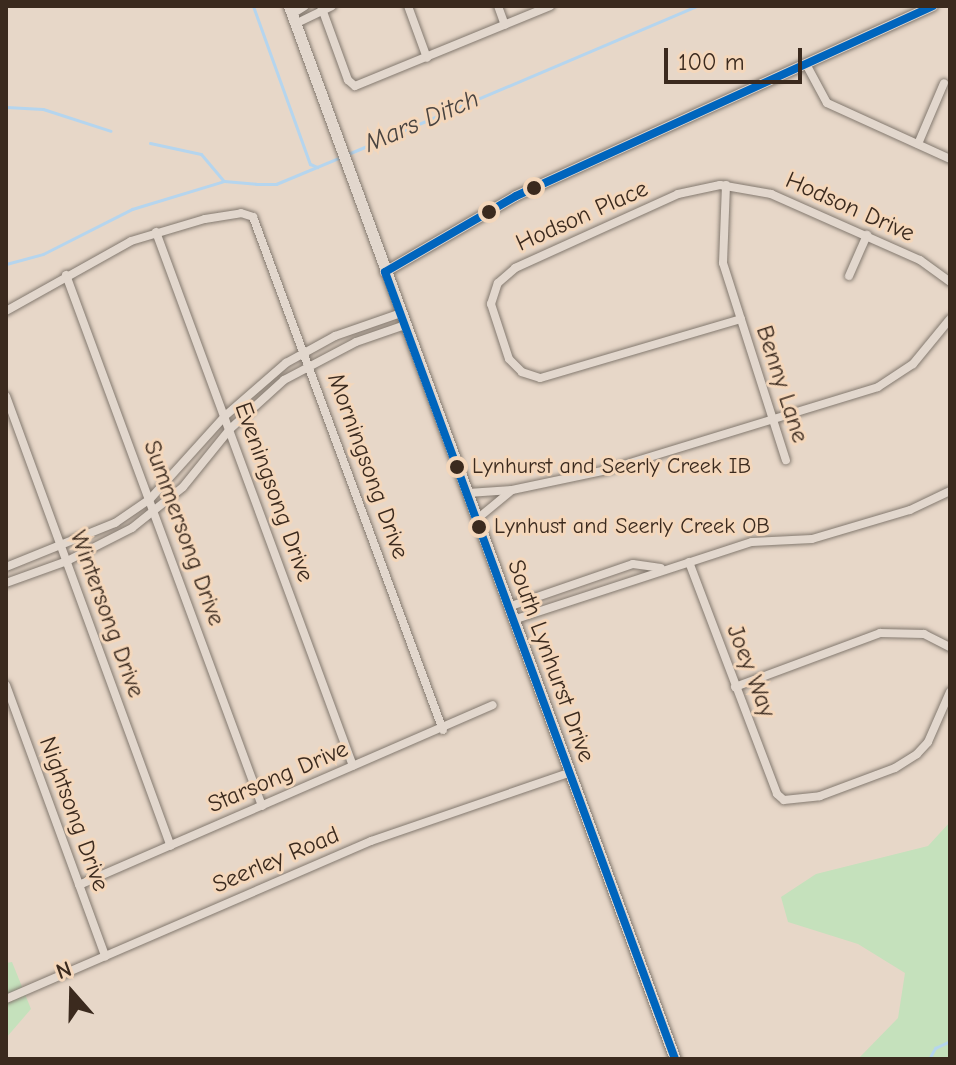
<!DOCTYPE html>
<html>
<head>
<meta charset="utf-8">
<style>
	body { margin:0 }
	#map { position:relative; width:956px; height:1065px; overflow:hidden; background:#e7d7c8; font-family:"Comic Neue",sans-serif }
	div>[style] { position:absolute }
	[style*='--x'] { left:calc(var(--x)*1px); top:calc(var(--y)*1px); width:calc(var(--w)*1px); rotate:calc(var(--a)*1deg) }
	.green>* { inset:0; background:#c5e1bc }
	.stream>* { height:3px; margin:-1.5px; padding:0 1.5px; transform-origin:1.5px; border-radius:1.5px; background:#b5d5ee }
	.roads { filter:drop-shadow(0 0 2px #83796f) drop-shadow(0 0 2px #83796f) }
	.minor>* { height:8px; margin:-4px; padding:0 4px; transform-origin:4px; border-radius:4px; background:#e2d7cd }
	.tertiary>* { height:10px; margin:-5px; padding:0 5px; transform-origin:5px; border-radius:5px; background:#e2d7cd }
	.secondary>* { height:11px; margin:-5.5px; padding:0 5.5px; transform-origin:5.5px; border-radius:5.5px; background:#e2d7cd }
	.bus-1>* { height:8px; margin:-4px; padding:0 4px; transform-origin:4px; border-radius:4px; background:#0065bd }
	.dots>* { width:22px; height:22px; translate:-50% -50%; box-sizing:border-box; border:4px solid #f4d7bb; border-radius:50% }
	span { translate:-50% -50%; white-space:nowrap; text-align:center; line-height:1.15; -webkit-text-stroke:6px #f4d7bb; paint-order:stroke }
	.bus-label { font-size:22px; color:#3b2a1e }
	.left { translate:0 -50%; text-align:left }
	.street-label { font-size:24px; color:#3b2a1e }
	.water-label { font-size:26px; color:#4a4440; font-style:italic }
	.frame { position:absolute; inset:0; border:8px solid #3b2a1e; pointer-events:none }
	.north { position:absolute; left:32px; top:953px; width:80px; height:80px; -webkit-text-stroke:6px #f4d7bb; paint-order:stroke; rotate:340deg; font-size:22px; font-weight:700; line-height:32px; text-align:center; color:#3b2a1e }
	.north::after { content:''; display:block; margin:auto; width:28px; height:36px; background:#3b2a1e; clip-path:polygon(50% 0,100% 100%,50% 72%,0 100%) }
	.scale { position:absolute; left:664px; top:48px; width:138px; height:36px; box-sizing:border-box; border:4px solid #3b2a1e; border-top:0; padding-left:10px; font-size:24px; line-height:28px; white-space:nowrap; color:#3b2a1e; -webkit-text-stroke:6px #f4d7bb; paint-order:stroke }
</style>
</head>
<body>
<div id="map">
	<div class="green">
		<i style="clip-path:polygon(950px 822px,950px 1059px,858px 1059px,898px 1018px,905px 973px,858px 944px,788px 922px,781px 897px,816px 874px,928px 846px)"></i>
		<i style="clip-path:polygon(12px 962px,31px 1009px,6px 1038px,6px 963px)"></i>
	</div>
	<div class="stream">
		<i style="--x:253;--y:6;--w:168;--a:70.2"></i>
		<i style="--x:310;--y:164;--w:8;--a:23"></i>
		<i style="--x:6;--y:107;--w:37;--a:3"></i>
		<i style="--x:43;--y:109;--w:71;--a:17.9"></i>
		<i style="--x:150;--y:143;--w:52;--a:12.2"></i>
		<i style="--x:201;--y:154;--w:35;--a:50"></i>
		<i style="--x:224;--y:181;--w:32;--a:5"></i>
		<i style="--x:256;--y:184;--w:20;--a:0"></i>
		<i style="--x:276;--y:184;--w:70;--a:-22.6"></i>
		<i style="--x:348;--y:154;--w:379;--a:-23"></i>
		<i style="--x:6;--y:264;--w:38;--a:-15"></i>
		<i style="--x:43;--y:254;--w:100;--a:-26.8"></i>
		<i style="--x:132;--y:209;--w:96;--a:-16.9"></i>
		<i style="--x:929;--y:1059;--w:13;--a:-61"></i>
		<i style="--x:935;--y:1048;--w:17;--a:-25"></i>
	</div>
	<div class="roads">
		<div class="minor">
			<i style="--x:321;--y:6;--w:79;--a:70"></i>
			<i style="--x:348;--y:80;--w:9;--a:41"></i>
			<i style="--x:355;--y:86;--w:211;--a:-22.3"></i>
			<i style="--x:408;--y:6;--w:55;--a:69.9"></i>
			<i style="--x:498;--y:6;--w:20;--a:70"></i>
			<i style="--x:292;--y:14;--w:15;--a:-32"></i>
			<i style="--x:295;--y:24;--w:41;--a:-25.9"></i>
			<i style="--x:806;--y:64;--w:44;--a:61.7"></i>
			<i style="--x:827;--y:103;--w:135;--a:24.5"></i>
			<i style="--x:918;--y:144;--w:66;--a:-66.9"></i>
			<i style="--x:726;--y:185;--w:78;--a:92.2"></i>
			<i style="--x:723;--y:263;--w:207;--a:72.3"></i>
			<i style="--x:156;--y:232;--w:569;--a:69.75"></i>
			<i style="--x:66;--y:275;--w:566;--a:69.74"></i>
			<i style="--x:849;--y:276;--w:45;--a:-66.3"></i>
			<i style="--x:6;--y:311;--w:143;--a:-29.2"></i>
			<i style="--x:131;--y:241;--w:77;--a:-16.6"></i>
			<i style="--x:205;--y:219;--w:36;--a:-9"></i>
			<i style="--x:241;--y:213;--w:13;--a:18"></i>
			<i style="--x:253;--y:217;--w:547;--a:69.68"></i>
			<i style="--x:741;--y:319;--w:209;--a:163.6"></i>
			<i style="--x:540;--y:378;--w:19;--a:-162"></i>
			<i style="--x:522;--y:372;--w:18;--a:-135"></i>
			<i style="--x:509;--y:359;--w:58;--a:-108.1"></i>
			<i style="--x:491;--y:304;--w:22;--a:-72"></i>
			<i style="--x:498;--y:283;--w:23;--a:-41"></i>
			<i style="--x:515;--y:268;--w:179;--a:-24.4"></i>
			<i style="--x:678;--y:194;--w:43;--a:-12.1"></i>
			<i style="--x:720;--y:185;--w:52;--a:10"></i>
			<i style="--x:771;--y:194;--w:163;--a:23.9"></i>
			<i style="--x:920;--y:260;--w:37;--a:36"></i>
			<i style="--x:6;--y:396;--w:479;--a:69.9"></i>
			<i style="--x:468;--y:493;--w:44;--a:-3.9"></i>
			<i style="--x:512;--y:490;--w:97;--a:-11.9"></i>
			<i style="--x:607;--y:470;--w:283;--a:-17"></i>
			<i style="--x:878;--y:387;--w:42;--a:-33.3"></i>
			<i style="--x:913;--y:364;--w:58;--a:-50.6"></i>
			<i style="--x:477;--y:519;--w:44;--a:-39.5"></i>
			<i style="--x:689;--y:562;--w:248;--a:69.2"></i>
			<i style="--x:777;--y:794;--w:9;--a:41"></i>
			<i style="--x:784;--y:800;--w:36;--a:-6"></i>
			<i style="--x:820;--y:796;--w:80;--a:-20.5"></i>
			<i style="--x:895;--y:768;--w:26;--a:-32"></i>
			<i style="--x:917;--y:754;--w:16;--a:-47"></i>
			<i style="--x:928;--y:742;--w:55;--a:-66.3"></i>
			<i style="--x:6;--y:567;--w:118;--a:-22"></i>
			<i style="--x:115;--y:523;--w:42;--a:-34.4"></i>
			<i style="--x:150;--y:499;--w:112;--a:-47.9"></i>
			<i style="--x:225;--y:416;--w:81;--a:-41"></i>
			<i style="--x:286;--y:363;--w:56;--a:-28.9"></i>
			<i style="--x:335;--y:336;--w:70;--a:-19.2"></i>
			<i style="--x:6;--y:583;--w:65;--a:-19.8"></i>
			<i style="--x:67;--y:561;--w:73;--a:-26.9"></i>
			<i style="--x:132;--y:528;--w:65;--a:-38.8"></i>
			<i style="--x:183;--y:487;--w:75;--a:-51"></i>
			<i style="--x:230;--y:429;--w:73;--a:-42.2"></i>
			<i style="--x:284;--y:380;--w:81;--a:-27.8"></i>
			<i style="--x:356;--y:342;--w:52;--a:-19.1"></i>
			<i style="--x:508;--y:607;--w:132;--a:-19"></i>
			<i style="--x:633;--y:564;--w:28;--a:8"></i>
			<i style="--x:513;--y:620;--w:251;--a:-18.1"></i>
			<i style="--x:752;--y:542;--w:60;--a:-2.9"></i>
			<i style="--x:812;--y:539;--w:102;--a:-16.5"></i>
			<i style="--x:910;--y:510;--w:44;--a:-25.4"></i>
			<i style="--x:6;--y:685;--w:289;--a:69.9"></i>
			<i style="--x:735;--y:687;--w:155;--a:-20.4"></i>
			<i style="--x:880;--y:633;--w:44;--a:1.3"></i>
			<i style="--x:924;--y:634;--w:29;--a:27"></i>
			<i style="--x:79;--y:885;--w:451;--a:-23.5"></i>
			<i style="--x:6;--y:999;--w:398;--a:-23.4"></i>
			<i style="--x:371;--y:841;--w:208;--a:-19"></i>
		</div>
		<div class="tertiary">
			<i style="--x:385;--y:272;--w:151;--a:-30.1"></i>
			<i style="--x:516;--y:196;--w:458;--a:-24.5"></i>
		</div>
		<div class="secondary">
			<i style="--x:289;--y:6;--w:1122;--a:69.87"></i>
		</div>
	</div>
	<div class="bus-1">
		<i style="--x:385;--y:272;--w:839;--a:69.77"></i>
		<i style="--x:385;--y:272;--w:151;--a:-30.1"></i>
		<i style="--x:516;--y:196;--w:458;--a:-24.5"></i>
	</div>
	<div class="dots">
		<i style="left:534px;top:188px;background:#3b2a1e"></i>
		<i style="left:489px;top:212px;background:#3b2a1e"></i>
		<i style="left:457px;top:467px;background:#3b2a1e"></i>
		<i style="left:479px;top:527px;background:#3b2a1e"></i>
	</div>
	<div class="bus-label">
		<span class="left" style="left:472px;top:467px">Lynhurst and Seerly Creek IB</span>
		<span class="left" style="left:494px;top:527px">Lynhust and Seerly Creek OB</span>
	</div>
	<div class="street-label">
		<span style="left:850px;top:207px;rotate:24deg">Hodson Drive</span>
		<span style="left:582px;top:216px;rotate:-24deg">Hodson Place</span>
		<span style="left:782px;top:384px;rotate:72deg">Benny Lane</span>
		<span style="left:368px;top:466px;rotate:70deg">Morningsong Drive</span>
		<span style="left:274px;top:492px;rotate:70deg">Eveningsong Drive</span>
		<span style="left:184px;top:533px;rotate:70deg">Summersong Drive</span>
		<span style="left:107px;top:614px;rotate:70deg">Wintersong Drive</span>
		<span style="left:551px;top:661px;rotate:70deg">South Lynhurst Drive</span>
		<span style="left:751px;top:671px;rotate:69deg">Joey Way</span>
		<span style="left:278px;top:777px;rotate:-23deg">Starsong Drive</span>
		<span style="left:74px;top:814px;rotate:70deg">Nightsong Drive</span>
		<span style="left:276px;top:860px;rotate:-23deg">Seerley Road</span>
	</div>
	<div class="water-label">
		<span style="left:422px;top:122px;rotate:-23deg">Mars Ditch</span>
	</div>
	<div class="frame"></div>
	<div class="north">N</div>
	<div class="scale">100 m</div>
</div>
</body>
</html>
